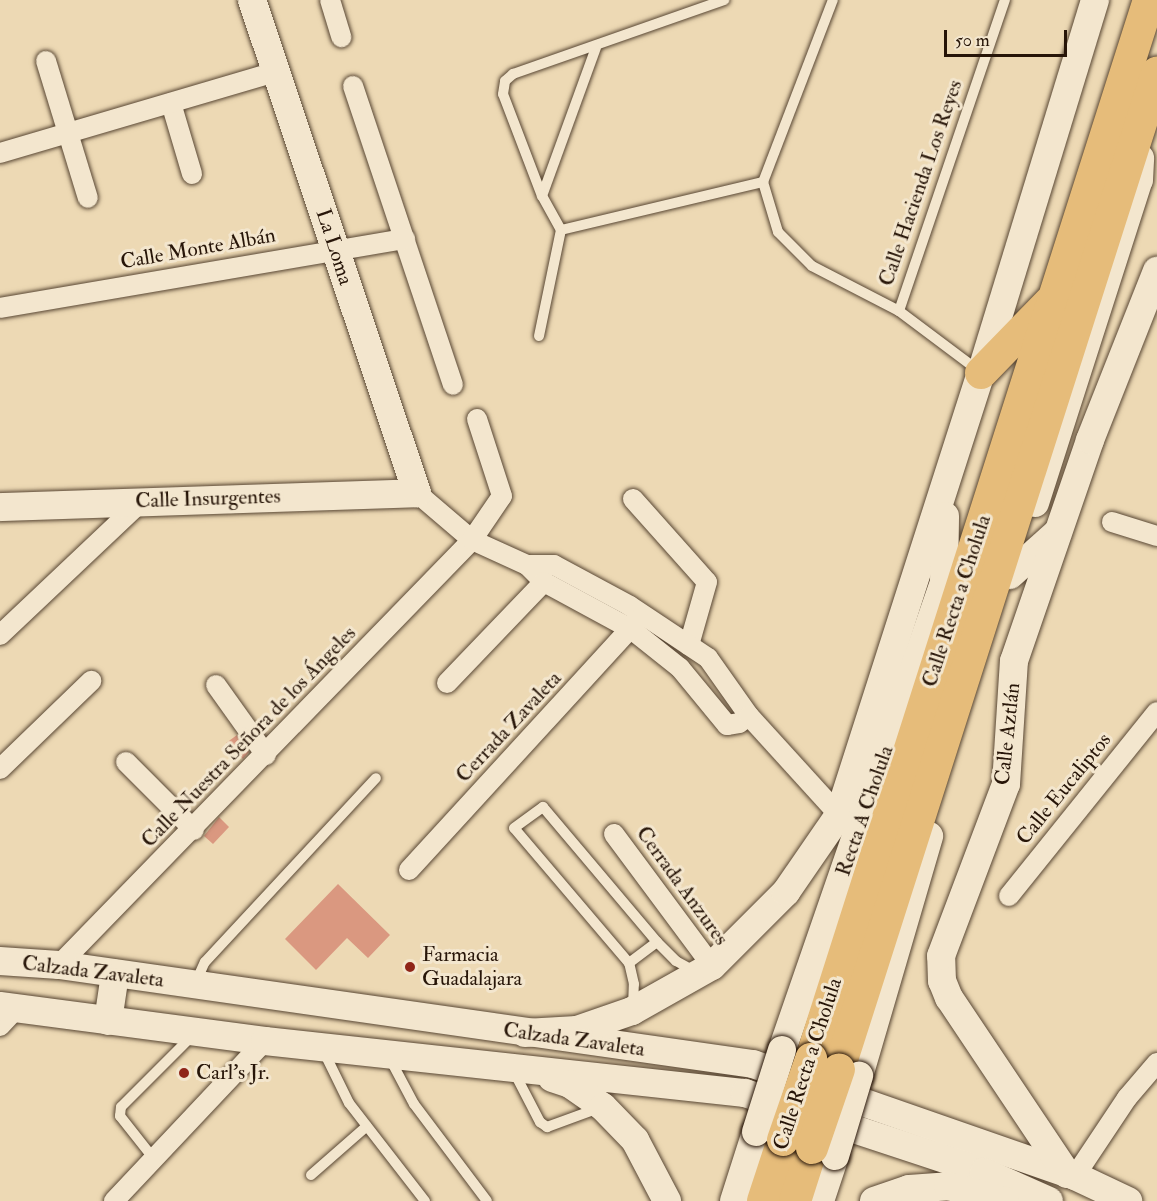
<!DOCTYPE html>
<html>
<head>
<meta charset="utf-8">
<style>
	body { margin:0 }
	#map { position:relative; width:1157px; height:1201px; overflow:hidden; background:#edd9b4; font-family:"IM FELL Double Pica",serif }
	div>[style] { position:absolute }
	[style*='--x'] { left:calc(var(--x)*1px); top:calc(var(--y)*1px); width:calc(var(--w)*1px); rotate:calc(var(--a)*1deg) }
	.building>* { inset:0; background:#da9880 }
	.roads { filter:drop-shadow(0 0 2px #584633) drop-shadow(0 0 2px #584633) }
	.lane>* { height:10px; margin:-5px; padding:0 5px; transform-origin:5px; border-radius:5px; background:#f3e6ce }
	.street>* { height:20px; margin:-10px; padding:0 10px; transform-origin:10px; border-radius:10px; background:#f3e6ce }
	.secondary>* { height:28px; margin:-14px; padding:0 14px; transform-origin:14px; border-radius:14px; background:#f3e6ce }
	.primary>* { height:32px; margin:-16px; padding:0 16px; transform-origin:16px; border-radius:16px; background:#e6bc7a }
	.bridges { filter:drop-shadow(0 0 2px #271508) drop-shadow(0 0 2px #271508) }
	.secondary-bridge>* { height:28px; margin:-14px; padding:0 14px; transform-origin:14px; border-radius:14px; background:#f3e6ce }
	.primary-bridge>* { height:32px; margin:-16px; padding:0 16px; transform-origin:16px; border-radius:16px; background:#e6bc7a }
	.dots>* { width:16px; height:16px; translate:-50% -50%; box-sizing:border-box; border:3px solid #f3e6ce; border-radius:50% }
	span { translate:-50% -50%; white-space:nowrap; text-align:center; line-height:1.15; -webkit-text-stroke:6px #f3e6ce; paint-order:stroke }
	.street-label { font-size:21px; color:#271508 }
	.poi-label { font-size:21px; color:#271508 }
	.left { translate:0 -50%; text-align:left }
	.scale { position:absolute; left:944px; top:30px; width:123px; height:27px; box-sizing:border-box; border:3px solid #271508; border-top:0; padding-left:8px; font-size:18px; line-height:21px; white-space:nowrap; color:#271508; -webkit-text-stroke:4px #f3e6ce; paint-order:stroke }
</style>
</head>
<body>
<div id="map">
	<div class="building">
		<i style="clip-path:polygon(237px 735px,249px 752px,243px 759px,226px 743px)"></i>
		<i style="clip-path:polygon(219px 817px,229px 827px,213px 844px,204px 836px)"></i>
		<i style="clip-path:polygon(338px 884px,390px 935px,368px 958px,347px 938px,316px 970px,285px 939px)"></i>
	</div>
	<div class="roads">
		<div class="lane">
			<i style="--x:763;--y:182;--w:195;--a:-69"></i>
			<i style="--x:542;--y:196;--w:158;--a:-70"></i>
			<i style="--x:561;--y:230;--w:208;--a:-13.4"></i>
			<i style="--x:763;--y:182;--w:52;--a:73.3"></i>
			<i style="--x:778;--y:232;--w:48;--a:45"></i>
			<i style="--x:812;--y:266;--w:98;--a:27.3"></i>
			<i style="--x:899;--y:311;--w:100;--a:36.9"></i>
			<i style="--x:561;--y:230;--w:39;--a:-119"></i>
			<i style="--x:542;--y:196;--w:109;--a:-110.9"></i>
			<i style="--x:503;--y:94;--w:13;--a:-81"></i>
			<i style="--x:505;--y:81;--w:11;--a:-41"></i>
			<i style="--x:513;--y:74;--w:224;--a:-19.3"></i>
			<i style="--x:899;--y:311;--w:329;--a:-71.2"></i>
			<i style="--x:539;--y:336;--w:108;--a:-78.3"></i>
			<i style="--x:629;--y:963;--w:35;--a:-37"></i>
			<i style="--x:195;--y:984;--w:24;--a:-66"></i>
			<i style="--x:205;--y:962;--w:251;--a:-47.1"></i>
			<i style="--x:633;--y:1008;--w:24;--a:-88"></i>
			<i style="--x:634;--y:984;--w:22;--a:-103"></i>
			<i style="--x:629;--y:963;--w:177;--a:-130.4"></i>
			<i style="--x:514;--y:828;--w:36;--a:-36"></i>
			<i style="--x:543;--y:807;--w:177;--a:49.8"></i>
			<i style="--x:657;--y:942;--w:27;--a:45"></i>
			<i style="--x:676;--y:961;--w:23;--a:29"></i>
			<i style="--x:323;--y:1050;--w:59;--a:63.9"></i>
			<i style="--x:349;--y:1103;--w:124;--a:52.2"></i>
			<i style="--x:389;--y:1057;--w:53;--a:62"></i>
			<i style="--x:414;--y:1104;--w:121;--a:53"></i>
			<i style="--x:513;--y:1070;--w:59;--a:62.6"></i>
			<i style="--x:540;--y:1122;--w:9;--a:36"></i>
			<i style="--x:547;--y:1127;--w:55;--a:-20.1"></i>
			<i style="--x:154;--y:1159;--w:55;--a:-128.3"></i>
			<i style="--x:120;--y:1116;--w:9;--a:-84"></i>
			<i style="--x:121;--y:1107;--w:100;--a:-45"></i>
			<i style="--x:311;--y:1175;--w:74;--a:-41.2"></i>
		</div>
		<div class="street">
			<i style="--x:330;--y:0;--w:39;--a:73"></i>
			<i style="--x:46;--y:61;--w:143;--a:73"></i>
			<i style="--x:353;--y:86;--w:315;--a:71.5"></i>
			<i style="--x:171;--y:103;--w:74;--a:73.5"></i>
			<i style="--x:0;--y:153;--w:288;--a:-16.4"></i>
			<i style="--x:0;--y:308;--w:411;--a:-9.7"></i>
			<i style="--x:417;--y:493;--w:72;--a:40.5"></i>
			<i style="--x:472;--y:540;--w:60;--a:24.4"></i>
			<i style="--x:527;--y:565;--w:24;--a:45"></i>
			<i style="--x:544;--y:582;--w:99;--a:28.4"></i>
			<i style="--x:631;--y:629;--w:63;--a:38.5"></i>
			<i style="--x:680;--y:668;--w:74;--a:50.5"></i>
			<i style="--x:727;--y:725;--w:12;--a:-9"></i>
			<i style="--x:739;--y:723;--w:12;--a:-35"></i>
			<i style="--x:633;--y:499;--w:111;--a:48.3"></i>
			<i style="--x:707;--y:582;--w:66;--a:105.9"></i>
			<i style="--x:1112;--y:522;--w:47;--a:17.3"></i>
			<i style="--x:527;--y:565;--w:27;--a:0"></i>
			<i style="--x:554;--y:565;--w:86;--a:28.3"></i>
			<i style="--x:630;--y:606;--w:94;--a:33.7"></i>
			<i style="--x:708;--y:658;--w:71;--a:54.7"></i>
			<i style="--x:749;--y:716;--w:134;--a:47.7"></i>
			<i style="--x:0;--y:635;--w:197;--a:-43.4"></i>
			<i style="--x:447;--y:683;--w:140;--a:-46.2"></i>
			<i style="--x:216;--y:685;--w:86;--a:54.5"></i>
			<i style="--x:126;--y:762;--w:96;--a:45"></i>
			<i style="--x:0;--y:769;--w:127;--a:-44"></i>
			<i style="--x:614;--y:834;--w:164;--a:53.4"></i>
			<i style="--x:409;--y:870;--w:340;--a:-47.5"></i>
			<i style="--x:1009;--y:896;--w:236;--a:-51.2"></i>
			<i style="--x:59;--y:965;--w:593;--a:-45.82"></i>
			<i style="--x:472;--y:540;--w:53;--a:-55.7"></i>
			<i style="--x:502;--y:496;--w:81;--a:-108"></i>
			<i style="--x:0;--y:1026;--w:25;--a:-47"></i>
			<i style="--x:1075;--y:1176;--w:94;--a:-56.3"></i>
			<i style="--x:1127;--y:1098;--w:46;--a:-49.4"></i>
			<i style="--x:114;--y:1201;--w:220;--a:-46.7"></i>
		</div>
		<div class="secondary">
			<i style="--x:1035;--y:503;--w:339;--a:-72.2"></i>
			<i style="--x:1139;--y:180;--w:22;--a:-87"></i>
			<i style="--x:0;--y:507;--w:417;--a:-1.9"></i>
			<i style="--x:417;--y:493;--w:520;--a:-108.5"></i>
			<i style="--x:1010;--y:575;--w:64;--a:-41.9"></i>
			<i style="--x:0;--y:961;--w:59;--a:3.9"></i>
			<i style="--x:59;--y:965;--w:701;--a:8.12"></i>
			<i style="--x:753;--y:1064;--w:341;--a:19.2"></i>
			<i style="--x:1075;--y:1176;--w:59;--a:25.3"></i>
			<i style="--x:0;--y:1006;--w:267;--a:7.5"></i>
			<i style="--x:265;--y:1041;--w:483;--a:6.2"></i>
			<i style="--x:745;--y:1093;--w:252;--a:18.3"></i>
			<i style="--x:984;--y:1172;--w:71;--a:24"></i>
			<i style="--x:108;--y:1021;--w:48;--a:-81.5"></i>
			<i style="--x:525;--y:1033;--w:52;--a:-3.3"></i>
			<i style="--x:577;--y:1030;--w:58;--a:-19.1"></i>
			<i style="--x:632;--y:1011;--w:92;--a:-29.4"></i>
			<i style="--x:712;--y:966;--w:105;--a:-45"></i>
			<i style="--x:786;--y:892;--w:93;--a:-55.5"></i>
			<i style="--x:839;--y:815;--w:464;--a:-72.2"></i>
			<i style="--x:981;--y:373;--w:390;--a:-73"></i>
			<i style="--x:782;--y:1050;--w:495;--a:-70.9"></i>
			<i style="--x:944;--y:582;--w:66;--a:-89.1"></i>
			<i style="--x:859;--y:1076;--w:250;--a:-73.7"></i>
			<i style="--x:552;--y:1078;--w:19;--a:18"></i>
			<i style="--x:570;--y:1084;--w:40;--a:34.9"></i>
			<i style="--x:603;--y:1107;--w:46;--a:45.9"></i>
			<i style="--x:635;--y:1140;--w:69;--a:62.3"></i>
			<i style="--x:1067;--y:1174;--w:212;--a:-123.8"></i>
			<i style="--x:949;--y:998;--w:18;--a:-112"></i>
			<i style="--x:942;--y:981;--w:25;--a:-92"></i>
			<i style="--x:941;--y:956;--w:184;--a:-69.3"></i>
			<i style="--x:1006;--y:784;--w:123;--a:-86.3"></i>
			<i style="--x:1014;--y:661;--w:234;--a:-71"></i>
			<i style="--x:1090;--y:440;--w:182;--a:-68.4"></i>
			<i style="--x:734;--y:1201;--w:72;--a:-72.3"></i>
			<i style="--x:820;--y:1201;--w:47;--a:-71.6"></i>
			<i style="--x:874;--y:1201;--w:37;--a:-19"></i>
			<i style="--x:909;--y:1189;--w:39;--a:-4"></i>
			<i style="--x:948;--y:1186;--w:59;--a:14.7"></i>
		</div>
		<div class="primary">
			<i style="--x:981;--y:373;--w:99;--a:-45.8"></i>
			<i style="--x:811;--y:1059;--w:1112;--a:-72.3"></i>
			<i style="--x:839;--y:1069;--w:1046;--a:-72.29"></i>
			<i style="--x:763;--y:1201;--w:64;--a:-71.8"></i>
			<i style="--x:795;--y:1201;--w:56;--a:-72.2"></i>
		</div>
	</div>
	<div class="bridges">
		<div class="secondary-bridge">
			<i style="--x:756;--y:1132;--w:86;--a:-72.4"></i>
			<i style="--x:835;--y:1156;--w:84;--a:-73.3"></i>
		</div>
		<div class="primary-bridge">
			<i style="--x:783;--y:1140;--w:86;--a:-70.9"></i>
			<i style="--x:812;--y:1148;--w:83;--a:-71.1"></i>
		</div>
	</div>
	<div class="dots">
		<i style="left:410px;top:967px;background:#8f2418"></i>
		<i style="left:184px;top:1073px;background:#8f2418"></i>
	</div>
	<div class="street-label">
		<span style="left:921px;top:183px;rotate:-71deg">Calle Hacienda Los Reyes</span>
		<span style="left:334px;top:247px;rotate:72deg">La Loma</span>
		<span style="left:198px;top:249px;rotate:-10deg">Calle Monte Albán</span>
		<span style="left:208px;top:499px;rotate:-2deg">Calle Insurgentes</span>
		<span style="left:957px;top:601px;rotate:-72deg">Calle Recta a Cholula</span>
		<span style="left:509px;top:727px;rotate:-47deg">Cerrada Zavaleta</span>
		<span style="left:1008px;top:734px;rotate:-84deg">Calle Aztlán</span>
		<span style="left:249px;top:737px;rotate:-46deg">Calle Nuestra Señora de los Ángeles</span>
		<span style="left:1064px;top:789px;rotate:-51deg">Calle Eucaliptos</span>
		<span style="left:865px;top:811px;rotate:-71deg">Recta A Cholula</span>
		<span style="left:682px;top:886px;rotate:54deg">Cerrada Anzures</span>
		<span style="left:93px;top:972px;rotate:7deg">Calzada Zavaleta</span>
		<span style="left:574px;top:1040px;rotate:8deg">Calzada Zavaleta</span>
		<span style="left:808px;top:1064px;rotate:-72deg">Calle Recta a Cholula</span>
	</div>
	<div class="poi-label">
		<span class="left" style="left:422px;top:967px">Farmacia<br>Guadalajara</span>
		<span class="left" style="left:196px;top:1073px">Carl's Jr.</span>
	</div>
	<div class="scale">50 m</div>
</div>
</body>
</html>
